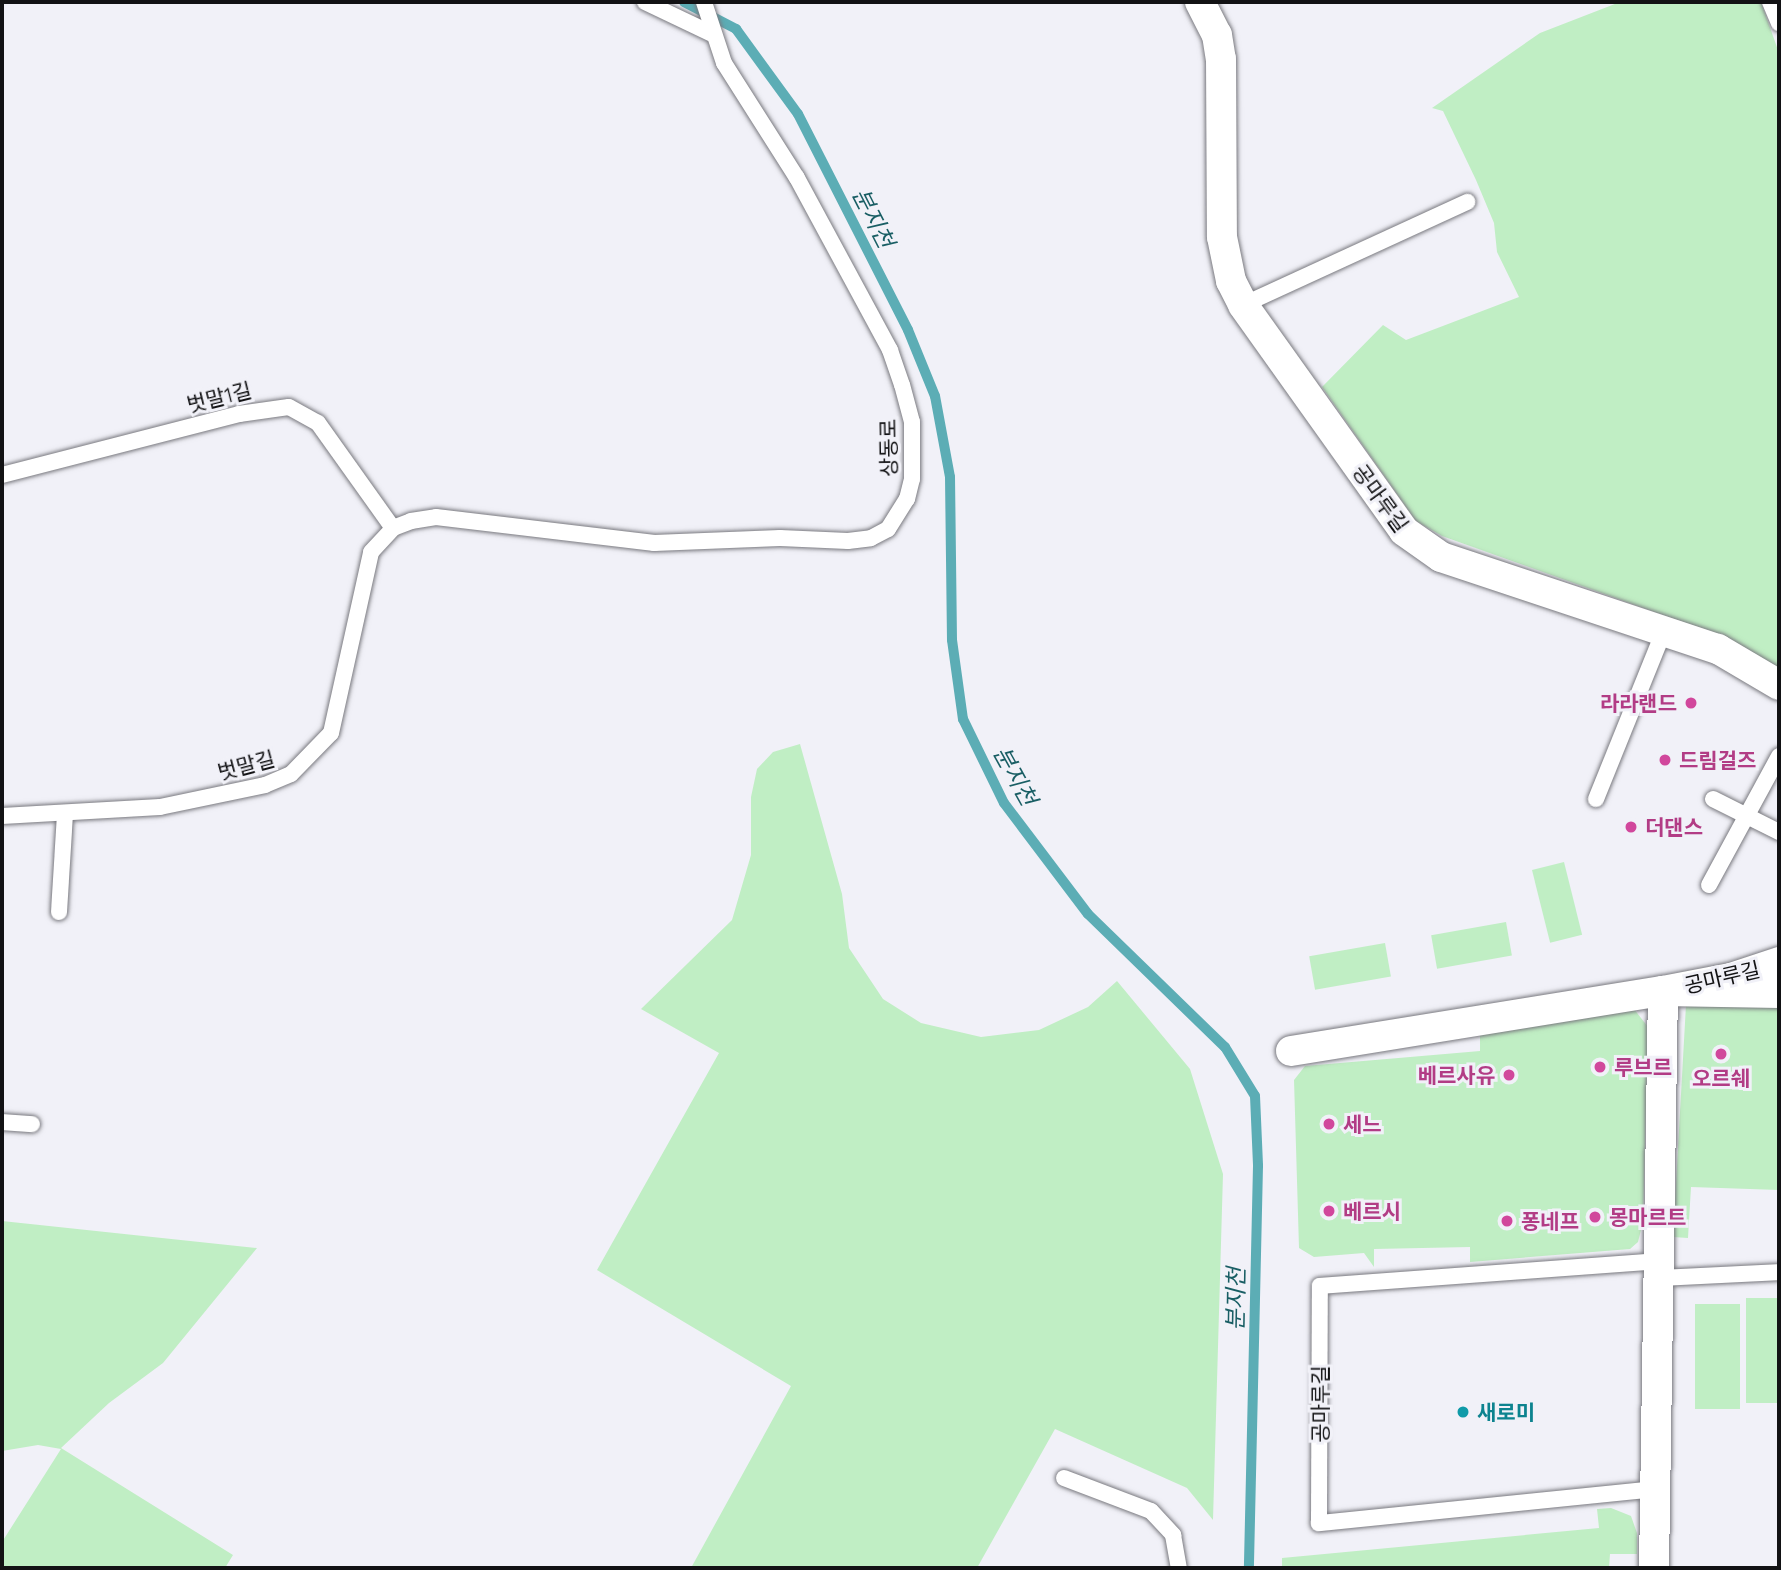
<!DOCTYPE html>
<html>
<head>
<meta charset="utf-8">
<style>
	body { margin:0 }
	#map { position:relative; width:1781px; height:1570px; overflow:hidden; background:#f1f1f8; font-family:Quicksand,"Noto Sans KR",sans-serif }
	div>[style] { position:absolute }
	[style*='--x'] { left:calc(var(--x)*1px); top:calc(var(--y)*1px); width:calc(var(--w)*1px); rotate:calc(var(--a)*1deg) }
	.green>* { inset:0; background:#c0eec4; transform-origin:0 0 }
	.stream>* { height:10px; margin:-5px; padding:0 5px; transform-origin:5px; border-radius:5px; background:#5cadb5 }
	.roads { filter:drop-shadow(0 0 2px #79797f) drop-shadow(0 0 2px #79797f) }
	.service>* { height:16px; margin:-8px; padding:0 8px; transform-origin:8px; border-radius:8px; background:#fff }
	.minor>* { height:30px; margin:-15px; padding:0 15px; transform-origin:15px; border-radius:15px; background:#fff }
	.dots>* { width:19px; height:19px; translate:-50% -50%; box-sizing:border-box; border:4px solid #f1f1f8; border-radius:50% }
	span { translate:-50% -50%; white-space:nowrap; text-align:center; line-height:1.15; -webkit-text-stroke:6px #f1f1f8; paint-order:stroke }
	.street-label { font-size:21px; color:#121214 }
	.hotel-label { font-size:21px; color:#b23c85; font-weight:700 }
	.right { translate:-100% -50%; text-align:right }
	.left { translate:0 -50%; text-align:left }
	.culture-label { font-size:21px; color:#0d838f; font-weight:700 }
	.water-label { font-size:23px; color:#195e64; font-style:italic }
	.frame { position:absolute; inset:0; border:4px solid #121214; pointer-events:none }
</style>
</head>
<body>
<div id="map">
	<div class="green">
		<i style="clip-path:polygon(1620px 2px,1761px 2px,1779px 53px,1779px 671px,1730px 639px,1442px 536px,1416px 521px,1322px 387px,1383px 325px,1406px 340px,1519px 297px,1497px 252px,1494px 223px,1476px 180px,1443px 111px,1432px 108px,1540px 33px)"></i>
		<i style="clip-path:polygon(800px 744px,842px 894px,849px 948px,883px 999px,921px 1023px,981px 1037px,1039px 1030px,1088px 1007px,1117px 981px,1190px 1069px,1223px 1174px,1213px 1520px,1187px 1488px,1055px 1429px,977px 1568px,691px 1568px,791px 1386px,597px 1270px,719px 1053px,641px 1009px,732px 920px,751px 855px,751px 797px,757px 769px,773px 752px)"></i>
		<i style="left:1564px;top:862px;width:75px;height:33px;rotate:76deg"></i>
		<i style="left:1506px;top:922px;width:34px;height:76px;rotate:80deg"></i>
		<i style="left:1385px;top:943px;width:34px;height:77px;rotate:80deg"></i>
		<i style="clip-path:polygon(1686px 1005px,1779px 1007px,1779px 1190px,1691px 1187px,1688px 1238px,1673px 1237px)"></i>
		<i style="clip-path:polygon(1634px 1009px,1648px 1027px,1643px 1222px,1638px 1242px,1630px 1249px,1470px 1262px,1470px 1247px,1374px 1249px,1374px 1267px,1364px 1253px,1314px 1257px,1299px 1248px,1294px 1080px,1305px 1066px,1480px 1051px,1480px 1032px)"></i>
		<i style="clip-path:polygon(2px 1221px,257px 1248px,163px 1363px,109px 1403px,61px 1448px,233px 1555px,225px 1568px,2px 1568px,2px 1542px,61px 1449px,38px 1445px,2px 1451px)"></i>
		<i style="left:1746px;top:1298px;width:33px;height:105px"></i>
		<i style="left:1740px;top:1304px;width:105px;height:45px;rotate:90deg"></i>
		<i style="clip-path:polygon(1611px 1508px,1631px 1516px,1637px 1533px,1637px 1554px,1610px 1554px,1609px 1568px,1282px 1568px,1282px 1558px,1599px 1528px,1597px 1509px)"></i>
	</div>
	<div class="stream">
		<i style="--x:684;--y:2;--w:59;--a:27.4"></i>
		<i style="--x:736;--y:29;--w:105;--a:53.9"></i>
		<i style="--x:798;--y:114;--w:242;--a:63"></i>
		<i style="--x:908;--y:330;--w:71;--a:67.8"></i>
		<i style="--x:935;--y:396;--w:82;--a:79.5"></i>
		<i style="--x:950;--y:477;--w:163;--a:89.3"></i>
		<i style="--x:952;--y:640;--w:80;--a:82.1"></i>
		<i style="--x:963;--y:719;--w:93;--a:64"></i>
		<i style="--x:1004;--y:803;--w:139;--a:52.9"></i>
		<i style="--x:1088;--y:914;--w:191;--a:44.2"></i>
		<i style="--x:1225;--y:1047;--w:57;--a:58.5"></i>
		<i style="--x:1255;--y:1096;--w:70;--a:87.5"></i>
		<i style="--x:1258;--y:1166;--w:402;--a:91.3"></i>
	</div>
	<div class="roads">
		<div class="service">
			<i style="--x:645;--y:2;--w:74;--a:25.5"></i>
			<i style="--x:1770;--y:2;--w:23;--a:67"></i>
			<i style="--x:1243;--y:305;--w:247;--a:-24.7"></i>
			<i style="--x:2;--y:475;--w:245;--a:-14.4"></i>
			<i style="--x:239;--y:414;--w:50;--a:-8"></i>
			<i style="--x:289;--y:407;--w:33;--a:29"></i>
			<i style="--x:318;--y:423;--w:129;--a:54.5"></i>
			<i style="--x:1596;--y:799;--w:181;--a:-68"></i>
			<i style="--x:1713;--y:799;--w:74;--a:26.6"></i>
			<i style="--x:2;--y:816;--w:158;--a:-3.3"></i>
			<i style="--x:160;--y:807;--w:107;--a:-11.8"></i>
			<i style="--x:265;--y:785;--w:28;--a:-23"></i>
			<i style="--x:291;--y:774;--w:57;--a:-45.7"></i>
			<i style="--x:331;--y:733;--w:185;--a:-77.5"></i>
			<i style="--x:371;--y:552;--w:33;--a:-47"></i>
			<i style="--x:393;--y:528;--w:19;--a:-21"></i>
			<i style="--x:411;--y:521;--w:25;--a:-9"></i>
			<i style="--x:436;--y:517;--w:220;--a:6.8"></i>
			<i style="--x:654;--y:543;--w:126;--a:-2.3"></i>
			<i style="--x:780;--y:538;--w:68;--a:2.5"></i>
			<i style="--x:848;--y:541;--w:23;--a:-7"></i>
			<i style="--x:871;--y:538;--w:19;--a:-28"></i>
			<i style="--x:888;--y:529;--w:36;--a:-58"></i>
			<i style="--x:907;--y:499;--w:21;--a:-76"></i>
			<i style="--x:912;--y:479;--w:57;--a:-90"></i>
			<i style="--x:912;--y:422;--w:38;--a:-105"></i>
			<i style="--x:902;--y:385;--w:37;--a:-109"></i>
			<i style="--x:890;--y:350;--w:196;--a:-118.4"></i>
			<i style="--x:797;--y:178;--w:136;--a:-122.4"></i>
			<i style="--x:724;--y:63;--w:64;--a:-108.2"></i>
			<i style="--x:1709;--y:885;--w:147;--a:-61.5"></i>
			<i style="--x:59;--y:912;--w:98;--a:-86.5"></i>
			<i style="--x:2;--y:1122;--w:30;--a:4"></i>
			<i style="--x:1658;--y:1278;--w:121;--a:-2.8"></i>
			<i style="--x:1064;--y:1478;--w:93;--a:20.8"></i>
			<i style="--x:1151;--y:1511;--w:33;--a:47"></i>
			<i style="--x:1173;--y:1535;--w:34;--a:80"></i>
			<i style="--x:1655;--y:1489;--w:338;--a:174.2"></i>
			<i style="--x:1319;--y:1523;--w:237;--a:-89.8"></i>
			<i style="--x:1320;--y:1286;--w:340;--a:-4.2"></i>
		</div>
		<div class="minor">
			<i style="--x:1200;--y:2;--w:37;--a:63"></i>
			<i style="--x:1217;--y:35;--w:24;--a:81"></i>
			<i style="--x:1221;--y:59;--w:178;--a:89.7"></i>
			<i style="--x:1222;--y:237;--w:45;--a:78.4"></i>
			<i style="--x:1231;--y:281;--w:27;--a:63"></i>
			<i style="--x:1243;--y:305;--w:277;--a:54.5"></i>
			<i style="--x:1404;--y:531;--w:45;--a:35.1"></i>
			<i style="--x:1441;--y:557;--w:292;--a:18.4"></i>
			<i style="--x:1718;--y:649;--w:71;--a:30.5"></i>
			<i style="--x:1291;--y:1051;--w:377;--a:-9.2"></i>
			<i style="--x:1663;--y:991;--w:69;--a:-10.8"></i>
			<i style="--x:1731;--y:978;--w:51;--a:-18.4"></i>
			<i style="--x:1654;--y:1568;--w:577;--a:-89.11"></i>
			<i style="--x:1663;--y:991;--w:116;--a:1"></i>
		</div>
	</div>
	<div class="dots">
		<i style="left:1691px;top:703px;background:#d1479c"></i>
		<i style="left:1665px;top:760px;background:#d1479c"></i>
		<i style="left:1631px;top:827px;background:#d1479c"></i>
		<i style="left:1721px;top:1054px;background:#d1479c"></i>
		<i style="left:1600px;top:1067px;background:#d1479c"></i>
		<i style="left:1509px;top:1075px;background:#d1479c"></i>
		<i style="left:1329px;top:1124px;background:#d1479c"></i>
		<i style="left:1329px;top:1211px;background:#d1479c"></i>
		<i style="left:1595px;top:1217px;background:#d1479c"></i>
		<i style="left:1507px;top:1221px;background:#d1479c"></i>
		<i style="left:1463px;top:1412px;background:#0f9aa8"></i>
	</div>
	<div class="street-label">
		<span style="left:219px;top:397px;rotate:-14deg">벗말1길</span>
		<span style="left:888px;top:448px;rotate:-91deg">상동로</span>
		<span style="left:1381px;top:498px;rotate:54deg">공마루길</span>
		<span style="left:246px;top:765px;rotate:-15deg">벗말길</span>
		<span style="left:1722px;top:977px;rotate:-13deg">공마루길</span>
		<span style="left:1320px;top:1404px;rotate:-90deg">공마루길</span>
	</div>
	<div class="hotel-label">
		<span class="right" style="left:1677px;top:703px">라라랜드</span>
		<span class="left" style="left:1679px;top:760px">드림걸즈</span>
		<span class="left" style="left:1645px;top:827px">더댄스</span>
		<span class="left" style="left:1614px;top:1067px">루브르</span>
		<span class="right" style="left:1495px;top:1075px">베르사유</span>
		<span style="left:1721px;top:1078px">오르쉐</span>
		<span class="left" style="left:1343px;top:1124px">세느</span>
		<span class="left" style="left:1343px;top:1211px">베르시</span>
		<span class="left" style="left:1609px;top:1217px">몽마르트</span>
		<span class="left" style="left:1521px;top:1221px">퐁네프</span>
	</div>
	<div class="culture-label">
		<span class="left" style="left:1477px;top:1412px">새로미</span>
	</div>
	<div class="water-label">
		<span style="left:873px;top:218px;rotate:63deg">분지천</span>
		<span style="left:1015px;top:776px;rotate:61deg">분지천</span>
		<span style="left:1236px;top:1299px;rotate:-89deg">분지천</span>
	</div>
	<div class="frame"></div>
</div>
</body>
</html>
